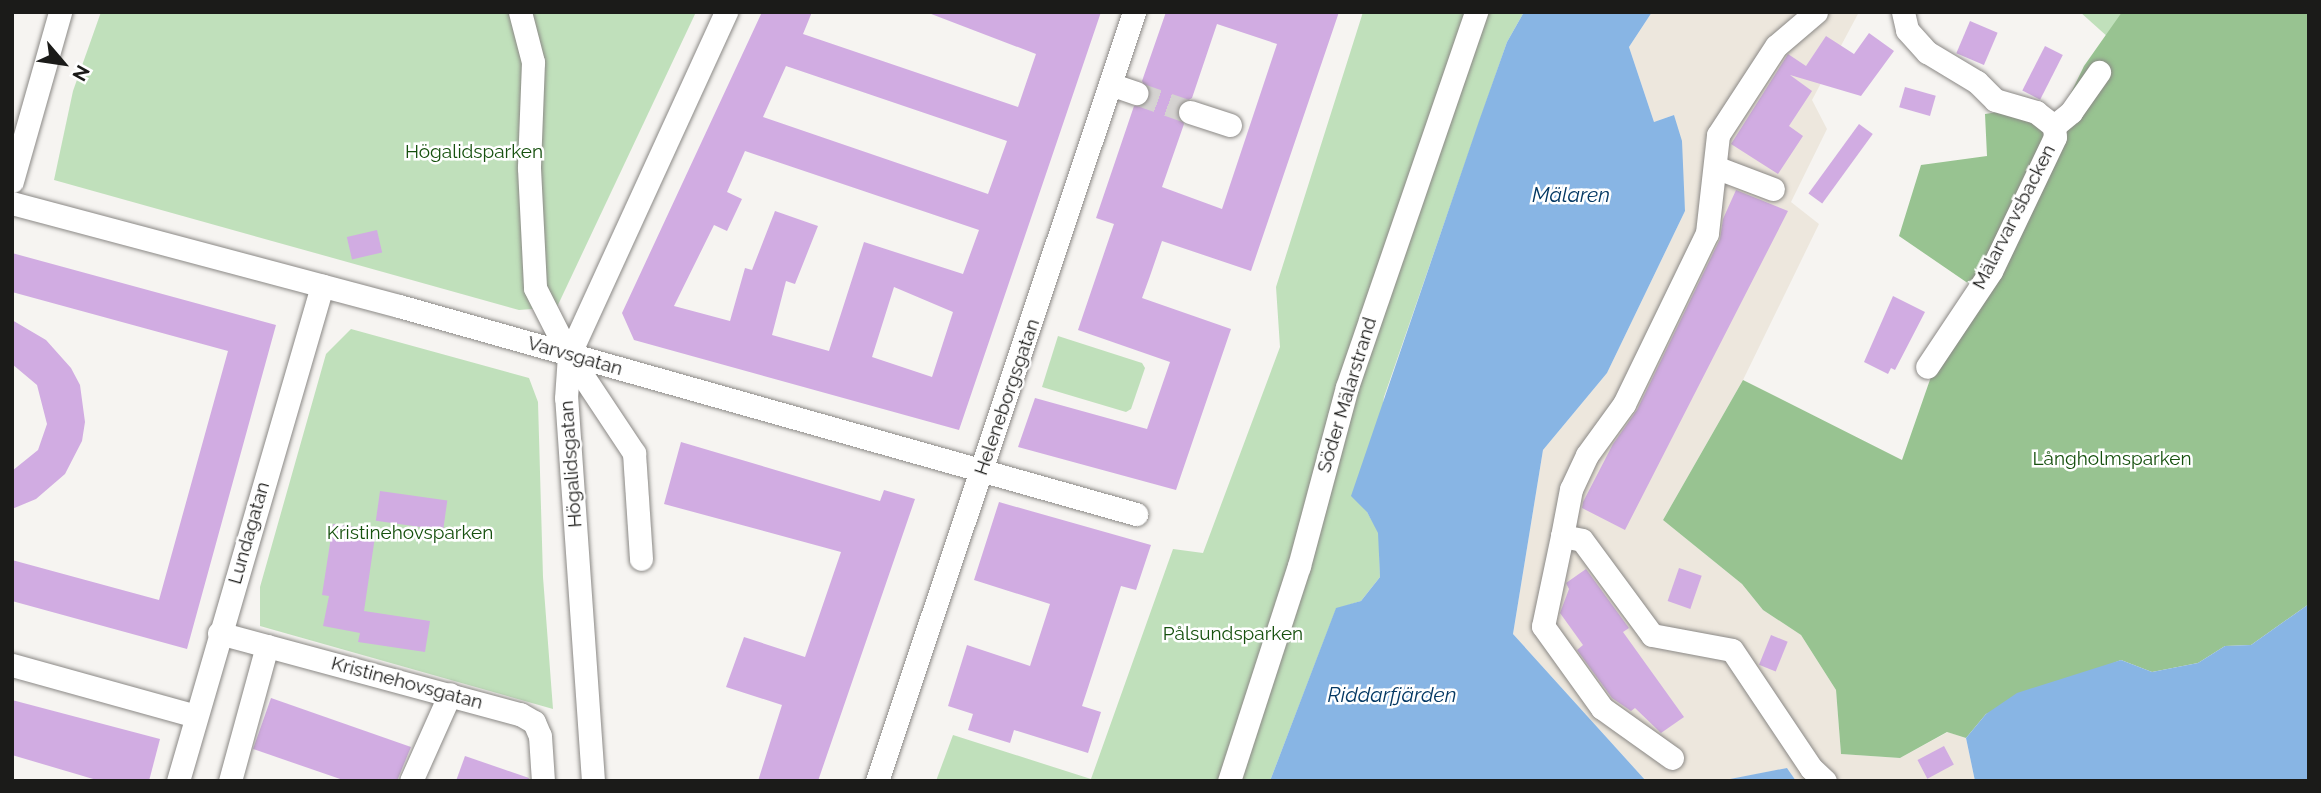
<!DOCTYPE html>
<html>
<head>
<meta charset="utf-8">
<style>
	body { margin:0 }
	#map { position:relative; width:2321px; height:793px; overflow:hidden; background:#f6f4f1; font-family:Raleway,sans-serif }
	div>[style] { position:absolute }
	[style*='--x'] { left:calc(var(--x)*1px); top:calc(var(--y)*1px); width:calc(var(--w)*1px); rotate:calc(var(--a)*1deg) }
	.built>* { inset:0; background:#ede7dd }
	.green>* { inset:0; background:#c0e0bb }
	.forest>* { inset:0; background:#98c391 }
	.water>* { inset:0; background:#88b5e4 }
	.building>* { inset:0; background:#d1ace2; transform-origin:0 0 }
	.minor-tunnel>* { height:23px; margin-top:-11.5px; transform-origin:0; background:repeating-linear-gradient(90deg,#d5d3d1 0 23px,transparent 0 34px) }
	.roads { filter:drop-shadow(0 0 2px #8b8986) drop-shadow(0 0 2px #8b8986) }
	.minor>* { height:23px; margin:-11.5px; padding:0 11.5px; transform-origin:11.5px; border-radius:11.5px; background:#fff }
	span { translate:-50% -50%; white-space:nowrap; text-align:center; line-height:1.15; -webkit-text-stroke:5px #fff; paint-order:stroke }
	.park-label { font-size:19px; color:#15500d }
	.street-label { font-size:19px; color:#1b1b19 }
	.water-label { font-size:21px; color:#043863; font-style:italic }
	.frame { position:absolute; inset:0; border:14px solid #1b1b19; pointer-events:none }
	.north { position:absolute; left:28px; top:28px; width:70px; height:70px; -webkit-text-stroke:5px #fff; paint-order:stroke; rotate:119deg; font-size:19px; font-weight:700; line-height:28px; text-align:center; color:#1b1b19 }
	.north::after { content:''; display:block; margin:auto; width:24px; height:32px; background:#1b1b19; clip-path:polygon(50% 0,100% 100%,50% 72%,0 100%) }
</style>
</head>
<body>
<div id="map">
	<div class="built">
		<i style="clip-path:polygon(1652px 12px,1859px 12px,1812px 100px,1827px 129px,1791px 202px,1819px 224px,1743px 380px,1663px 520px,1742px 584px,1763px 610px,1801px 635px,1836px 690px,1841px 754px,1900px 758px,1948px 732px,1966px 738px,1975px 781px,1796px 781px,1787px 768px,1721px 781px,1646px 781px,1513px 634px,1543px 450px,1607px 373px,1685px 211px,1674px 115px,1654px 122px,1629px 47px)"></i>
	</div>
	<div class="green">
		<i style="clip-path:polygon(101px 12px,696px 12px,557px 307px,519px 310px,54px 180px,73px 91px)"></i>
		<i style="clip-path:polygon(1363px 12px,1524px 12px,1507px 42px,1384px 397px,1367px 512px,1379px 533px,1380px 577px,1361px 601px,1336px 609px,1270px 781px,936px 781px,953px 735px,1091px 779px,1173px 549px,1203px 553px,1280px 347px,1276px 287px)"></i>
		<i style="clip-path:polygon(2080px 12px,2122px 12px,2109px 38px)"></i>
		<i style="clip-path:polygon(351px 329px,529px 378px,538px 402px,543px 577px,553px 709px,260px 626px,260px 587px,326px 354px)"></i>
		<i style="clip-path:polygon(1058px 336px,1142px 363px,1145px 368px,1131px 409px,1126px 412px,1042px 387px)"></i>
	</div>
	<div class="forest">
		<i style="clip-path:polygon(2122px 12px,2309px 12px,2309px 604px,2251px 645px,2225px 646px,2198px 663px,2152px 672px,2121px 660px,1986px 714px,1966px 738px,1947px 732px,1900px 758px,1841px 754px,1836px 690px,1801px 635px,1763px 610px,1742px 584px,1663px 520px,1743px 380px,1902px 460px,1933px 371px,1972px 286px,1899px 236px,1921px 165px,1987px 156px,1985px 114px,2004px 111px,2046px 125px,2065px 105px,2084px 66px)"></i>
	</div>
	<div class="water">
		<i style="clip-path:polygon(1524px 12px,1652px 12px,1629px 47px,1654px 122px,1674px 115px,1682px 141px,1685px 211px,1607px 373px,1543px 450px,1513px 634px,1646px 781px,1270px 781px,1336px 608px,1361px 601px,1380px 577px,1378px 533px,1367px 512px,1351px 496px,1479px 121px,1507px 42px)"></i>
		<i style="clip-path:polygon(2309px 604px,2309px 781px,1975px 781px,1966px 738px,1986px 714px,2017px 693px,2121px 660px,2152px 672px,2198px 663px,2225px 646px,2251px 645px)"></i>
		<i style="clip-path:polygon(1787px 768px,1796px 781px,1721px 781px,1725px 780px)"></i>
	</div>
	<div class="building">
		<i style="clip-path:polygon(evenodd,762px 12px,812px 12px,803px 34px,1018px 107px,1036px 54px,926px 12px,1101px 12px,959px 430px,634px 340px,622px 313px,762px 12px,786px 66px,1007px 141px,988px 194px,763px 117px,786px 66px,762px 12px,745px 151px,979px 230px,963px 274px,864px 242px,829px 351px,772px 335px,786px 281px,795px 284px,818px 226px,775px 211px,752px 270px,745px 268px,730px 321px,674px 306px,714px 225px,727px 231px,742px 199px,727px 192px,745px 151px,762px 12px,894px 287px,953px 312px,932px 377px,872px 357px,894px 287px)"></i>
		<i style="clip-path:polygon(evenodd,1166px 12px,1339px 12px,1251px 271px,1162px 241px,1150px 276px,1142px 298px,1231px 329px,1176px 490px,1018px 447px,1035px 398px,1147px 429px,1170px 362px,1078px 330px,1114px 224px,1096px 218px,1134px 106px,1145px 104px,1149px 97px,1142px 81px,1166px 12px,1217px 24px,1277px 44px,1222px 209px,1162px 187px,1184px 124px,1177px 107px,1192px 98px,1217px 24px)"></i>
		<i style="left:1970px;top:21px;width:30px;height:35px;rotate:23deg"></i>
		<i style="clip-path:polygon(1869px 33px,1894px 51px,1861px 96px,1790px 75px,1812px 91px,1789px 126px,1803px 136px,1778px 174px,1731px 144px,1788px 54px,1806px 66px,1826px 36px,1854px 54px)"></i>
		<i style="left:2045px;top:46px;width:20px;height:50px;rotate:27deg"></i>
		<i style="left:1905px;top:87px;width:32px;height:21px;rotate:16deg"></i>
		<i style="left:1859px;top:124px;width:17px;height:86px;rotate:36deg"></i>
		<i style="clip-path:polygon(1736px 190px,1788px 211px,1625px 530px,1582px 508px,1583px 502px,1613px 444px,1637px 410px,1720px 239px,1723px 219px)"></i>
		<i style="left:377px;top:230px;width:23px;height:31px;rotate:77deg"></i>
		<i style="clip-path:polygon(12px 253px,276px 325px,187px 649px,12px 601px,12px 560px,159px 600px,228px 351px,12px 292px)"></i>
		<i style="clip-path:polygon(1893px 296px,1925px 312px,1895px 370px,1891px 368px,1888px 374px,1864px 362px)"></i>
		<i style="clip-path:polygon(12px 320px,46px 340px,71px 368px,80px 385px,85px 422px,82px 441px,65px 474px,36px 499px,12px 509px,12px 471px,38px 450px,47px 424px,37px 385px,12px 364px)"></i>
		<i style="clip-path:polygon(681px 442px,880px 501px,884px 490px,915px 499px,818px 781px,758px 781px,782px 705px,726px 687px,744px 637px,805px 657px,841px 552px,664px 504px)"></i>
		<i style="left:380px;top:491px;width:68px;height:30px;rotate:8deg"></i>
		<i style="clip-path:polygon(999px 502px,1151px 545px,1136px 590px,1121px 586px,1082px 706px,1101px 712px,1088px 753px,1014px 730px,1010px 743px,968px 730px,973px 714px,948px 706px,967px 645px,1030px 666px,1050px 604px,974px 580px)"></i>
		<i style="clip-path:polygon(333px 524px,376px 530px,364px 611px,430px 621px,425px 652px,358px 642px,360px 633px,323px 626px,329px 596px,322px 595px)"></i>
		<i style="left:1679px;top:568px;width:24px;height:35px;rotate:19deg"></i>
		<i style="clip-path:polygon(1586px 569px,1629px 628px,1623px 632px,1684px 717px,1661px 733px,1635px 708px,1631px 711px,1612px 698px,1577px 650px,1583px 645px,1560px 613px,1569px 589px,1566px 583px)"></i>
		<i style="left:1771px;top:635px;width:18px;height:32px;rotate:22deg"></i>
		<i style="clip-path:polygon(271px 698px,411px 747px,397px 781px,346px 781px,253px 749px)"></i>
		<i style="clip-path:polygon(12px 700px,160px 739px,149px 781px,100px 781px,12px 755px)"></i>
		<i style="left:1944px;top:746px;width:21px;height:30px;rotate:62deg"></i>
		<i style="clip-path:polygon(465px 756px,529px 778px,528px 781px,456px 781px)"></i>
	</div>
	<div class="minor-tunnel">
		<i style="--x:1136;--y:93;--w:57;--a:19.4"></i>
	</div>
	<div class="roads">
		<div class="minor">
			<i style="--x:520;--y:12;--w:52;--a:75.4"></i>
			<i style="--x:533;--y:62;--w:106;--a:92.2"></i>
			<i style="--x:529;--y:168;--w:120;--a:87.1"></i>
			<i style="--x:535;--y:288;--w:75;--a:63.1"></i>
			<i style="--x:569;--y:355;--w:118;--a:56.4"></i>
			<i style="--x:634;--y:453;--w:106;--a:86.2"></i>
			<i style="--x:1816;--y:12;--w:52;--a:139.6"></i>
			<i style="--x:1776;--y:46;--w:106;--a:123.1"></i>
			<i style="--x:1718;--y:135;--w:99;--a:96.4"></i>
			<i style="--x:1707;--y:233;--w:190;--a:115.9"></i>
			<i style="--x:1624;--y:404;--w:63;--a:126"></i>
			<i style="--x:1587;--y:455;--w:38;--a:115"></i>
			<i style="--x:1571;--y:489;--w:48;--a:100.8"></i>
			<i style="--x:1562;--y:536;--w:20;--a:11"></i>
			<i style="--x:1582;--y:540;--w:118;--a:53.6"></i>
			<i style="--x:1652;--y:635;--w:81;--a:10.6"></i>
			<i style="--x:1732;--y:650;--w:142;--a:56.2"></i>
			<i style="--x:1811;--y:768;--w:19;--a:43"></i>
			<i style="--x:1903;--y:12;--w:18;--a:77"></i>
			<i style="--x:1907;--y:30;--w:30;--a:48"></i>
			<i style="--x:1927;--y:52;--w:58;--a:31"></i>
			<i style="--x:1977;--y:82;--w:25;--a:45"></i>
			<i style="--x:1995;--y:100;--w:43;--a:16.3"></i>
			<i style="--x:2036;--y:112;--w:23;--a:38"></i>
			<i style="--x:2054;--y:126;--w:11;--a:85"></i>
			<i style="--x:2055;--y:137;--w:148;--a:115.5"></i>
			<i style="--x:1991;--y:271;--w:115;--a:123.7"></i>
			<i style="--x:1110;--y:84;--w:28;--a:19"></i>
			<i style="--x:1190;--y:112;--w:42;--a:18"></i>
			<i style="--x:2054;--y:126;--w:22;--a:-39"></i>
			<i style="--x:2071;--y:112;--w:49;--a:-55"></i>
			<i style="--x:1715;--y:167;--w:62;--a:20.8"></i>
			<i style="--x:12;--y:181;--w:176;--a:-74.1"></i>
			<i style="--x:12;--y:203;--w:400;--a:14.9"></i>
			<i style="--x:399;--y:306;--w:766;--a:15.76"></i>
			<i style="--x:1562;--y:536;--w:92;--a:101.9"></i>
			<i style="--x:1543;--y:626;--w:101;--a:54.3"></i>
			<i style="--x:1602;--y:708;--w:86;--a:35.5"></i>
			<i style="--x:219;--y:633;--w:312;--a:15.1"></i>
			<i style="--x:520;--y:714;--w:16;--a:30"></i>
			<i style="--x:534;--y:722;--w:15;--a:67"></i>
			<i style="--x:540;--y:736;--w:45;--a:86.2"></i>
			<i style="--x:12;--y:665;--w:191;--a:15.5"></i>
			<i style="--x:178;--y:781;--w:516;--a:-73.78"></i>
			<i style="--x:230;--y:781;--w:140;--a:-74.7"></i>
			<i style="--x:411;--y:781;--w:95;--a:-65.9"></i>
			<i style="--x:593;--y:781;--w:384;--a:-94"></i>
			<i style="--x:566;--y:398;--w:43;--a:-86"></i>
			<i style="--x:569;--y:355;--w:377;--a:-65.4"></i>
			<i style="--x:877;--y:781;--w:811;--a:-71.52"></i>
			<i style="--x:1229;--y:781;--w:226;--a:-72"></i>
			<i style="--x:1299;--y:566;--w:185;--a:-75"></i>
			<i style="--x:1347;--y:387;--w:397;--a:-71"></i>
		</div>
	</div>
	<div class="park-label">
		<span style="left:474px;top:152px">Högalidsparken</span>
		<span style="left:2112px;top:459px">Långholmsparken</span>
		<span style="left:410px;top:533px">Kristinehovsparken</span>
		<span style="left:1233px;top:634px">Pålsundsparken</span>
	</div>
	<div class="street-label">
		<span style="left:2014px;top:217px;rotate:-63deg">Mälarvarvsbacken</span>
		<span style="left:575px;top:356px;rotate:16deg">Varvsgatan</span>
		<span style="left:1347px;top:395px;rotate:-73deg">Söder Mälarstrand</span>
		<span style="left:1007px;top:397px;rotate:-71deg">Heleneborgsgatan</span>
		<span style="left:571px;top:464px;rotate:-94deg">Högalidsgatan</span>
		<span style="left:249px;top:533px;rotate:-74deg">Lundagatan</span>
		<span style="left:407px;top:683px;rotate:15deg">Kristinehovsgatan</span>
	</div>
	<div class="water-label">
		<span style="left:1571px;top:195px">Mälaren</span>
		<span style="left:1392px;top:695px">Riddarfjärden</span>
	</div>
	<div class="frame"></div>
	<div class="north">N</div>
</div>
</body>
</html>
